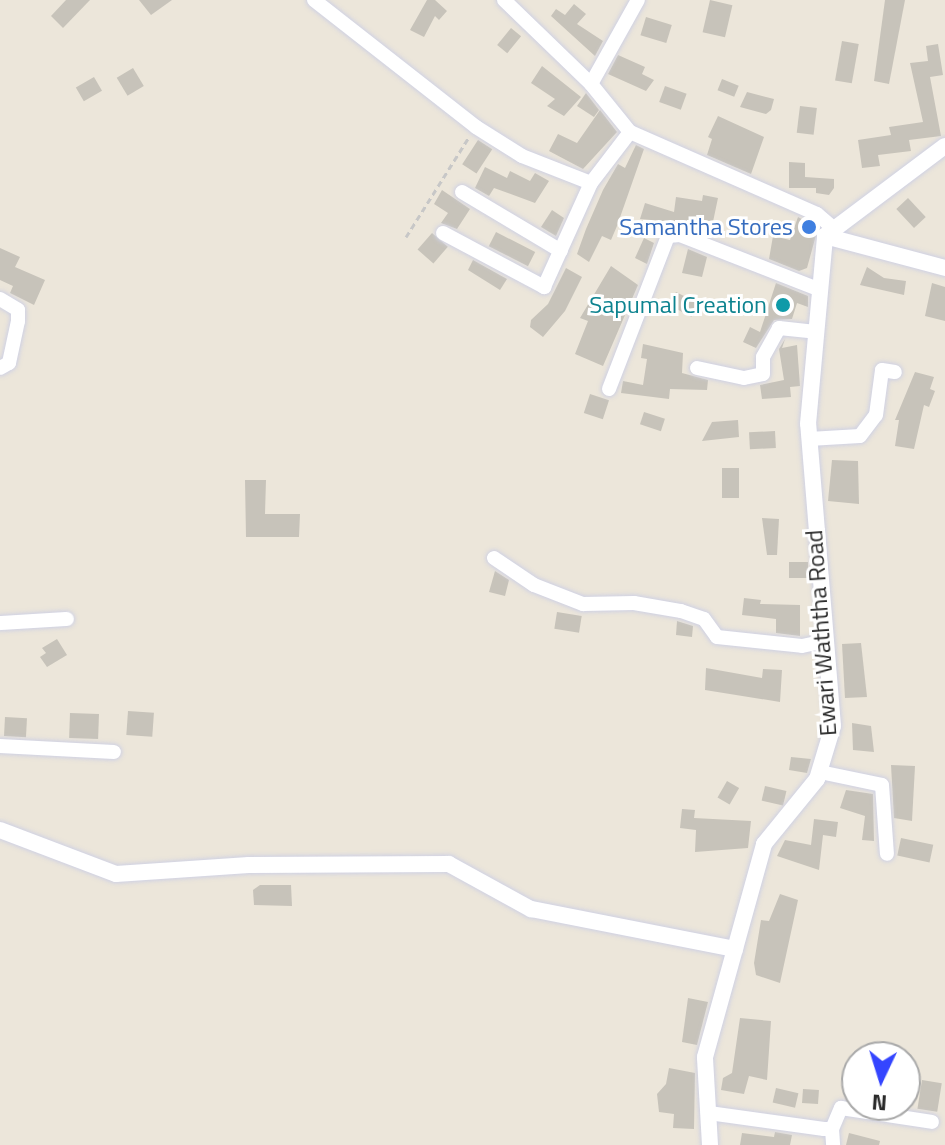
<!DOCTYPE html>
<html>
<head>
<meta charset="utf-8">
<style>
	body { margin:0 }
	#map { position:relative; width:945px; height:1145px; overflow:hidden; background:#ece6da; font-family:"Titillium Web",sans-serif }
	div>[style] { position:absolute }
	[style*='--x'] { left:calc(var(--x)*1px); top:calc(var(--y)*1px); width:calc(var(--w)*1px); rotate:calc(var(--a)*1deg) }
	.building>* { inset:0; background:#c7c3ba; transform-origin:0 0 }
	.path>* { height:3px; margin-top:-1.5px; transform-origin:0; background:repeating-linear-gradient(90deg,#c7c7c7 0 6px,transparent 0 10px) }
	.roads { filter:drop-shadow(0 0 2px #cfd1e3) drop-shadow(0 0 2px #cfd1e3) }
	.minor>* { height:14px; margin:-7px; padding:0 7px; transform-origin:7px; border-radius:7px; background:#fff }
	.tertiary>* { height:16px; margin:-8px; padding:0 8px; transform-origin:8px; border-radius:8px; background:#fff }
	.dots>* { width:22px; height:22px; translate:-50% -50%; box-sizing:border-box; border:4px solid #fff; border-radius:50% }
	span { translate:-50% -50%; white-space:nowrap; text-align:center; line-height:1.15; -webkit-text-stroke:6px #fff; paint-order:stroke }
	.shop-label { font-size:24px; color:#366cbe }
	.right { translate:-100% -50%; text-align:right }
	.culture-label { font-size:24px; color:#0d838f }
	.street-label { font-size:24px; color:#292929 }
	.north { position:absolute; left:841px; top:1041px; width:80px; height:80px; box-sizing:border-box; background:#fff; border:2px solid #a9a9a9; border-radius:50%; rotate:184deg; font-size:22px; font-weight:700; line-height:32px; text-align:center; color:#292929 }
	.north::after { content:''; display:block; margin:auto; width:28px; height:36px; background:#3445ff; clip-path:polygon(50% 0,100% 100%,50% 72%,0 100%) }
</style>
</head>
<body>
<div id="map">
	<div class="building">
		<i style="clip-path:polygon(66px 0,90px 0,63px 28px,51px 16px)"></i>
		<i style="clip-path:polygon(139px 0,172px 0,151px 15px)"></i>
		<i style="clip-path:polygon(427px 0,435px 0,447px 11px,439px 20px,435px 16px,424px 37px,410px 30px)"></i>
		<i style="left:710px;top:0;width:23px;height:33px;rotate:13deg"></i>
		<i style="clip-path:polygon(885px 0,905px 0,889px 84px,874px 81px)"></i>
		<i style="clip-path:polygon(574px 4px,586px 14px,577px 24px,603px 41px,595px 56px,551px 16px,556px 9px,565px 15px)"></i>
		<i style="left:646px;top:17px;width:27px;height:19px;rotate:17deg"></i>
		<i style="left:511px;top:28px;width:13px;height:22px;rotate:39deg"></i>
		<i style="left:842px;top:41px;width:17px;height:40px;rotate:10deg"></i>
		<i style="clip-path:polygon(938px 44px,943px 75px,930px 77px,941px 136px,909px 140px,911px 151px,878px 155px,880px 166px,862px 168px,858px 140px,891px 135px,889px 127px,923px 122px,910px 63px,928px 61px,926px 46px)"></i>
		<i style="clip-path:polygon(618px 55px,645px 67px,642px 74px,654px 80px,646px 91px,608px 74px)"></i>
		<i style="clip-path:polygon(542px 66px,581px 97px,564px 116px,547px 106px,555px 99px,531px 83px)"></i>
		<i style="left:133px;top:68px;width:21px;height:19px;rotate:59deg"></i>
		<i style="left:94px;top:77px;width:16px;height:21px;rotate:60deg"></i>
		<i style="left:722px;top:79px;width:18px;height:12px;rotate:22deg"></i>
		<i style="left:665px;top:86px;width:23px;height:17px;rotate:20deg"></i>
		<i style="clip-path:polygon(747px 92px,774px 99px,771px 110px,766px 114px,740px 107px)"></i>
		<i style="clip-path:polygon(586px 93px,599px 110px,594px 117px,577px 106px)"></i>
		<i style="left:800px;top:106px;width:17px;height:27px;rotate:7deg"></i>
		<i style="clip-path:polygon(600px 110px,617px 132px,583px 169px,549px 151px,558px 134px,577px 143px)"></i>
		<i style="clip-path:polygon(718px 116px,764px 137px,751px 174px,707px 155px,712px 139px,708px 137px)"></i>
		<i style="left:478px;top:140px;width:17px;height:29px;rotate:33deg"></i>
		<i style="clip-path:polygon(636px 145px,644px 149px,617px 226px,611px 240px,602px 236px,589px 262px,577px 254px,586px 229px,603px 190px,618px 164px,625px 168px)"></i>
		<i style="clip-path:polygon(789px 162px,805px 163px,805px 177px,834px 179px,834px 188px,829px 195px,816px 193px,816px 188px,789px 188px)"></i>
		<i style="clip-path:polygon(485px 167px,507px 178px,510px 171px,530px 181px,535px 173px,549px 181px,535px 203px,494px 188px,489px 196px,475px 188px)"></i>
		<i style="clip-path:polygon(442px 190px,470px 209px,457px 229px,441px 223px,448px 213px,434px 204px)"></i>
		<i style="clip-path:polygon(703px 195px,718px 198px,710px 236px,693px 229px,695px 224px,640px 219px,645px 203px,674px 212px,676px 197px,702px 201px)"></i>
		<i style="left:908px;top:198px;width:26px;height:16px;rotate:47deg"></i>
		<i style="clip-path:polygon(552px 210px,564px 218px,556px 236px,541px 227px)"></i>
		<i style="clip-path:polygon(798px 217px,818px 228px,807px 268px,799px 271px,769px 259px,773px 236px,790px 240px)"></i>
		<i style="left:496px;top:232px;width:44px;height:16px;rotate:27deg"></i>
		<i style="left:432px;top:233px;width:21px;height:22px;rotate:41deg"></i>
		<i style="clip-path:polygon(644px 238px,654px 243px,647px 264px,635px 258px)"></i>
		<i style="clip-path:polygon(0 248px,20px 257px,15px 267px,45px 280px,34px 305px,10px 293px,13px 286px,0 280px)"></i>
		<i style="clip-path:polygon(688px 249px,707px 257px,702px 277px,682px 273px)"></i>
		<i style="clip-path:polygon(473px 260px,507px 279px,500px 290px,468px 270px)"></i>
		<i style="clip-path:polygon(611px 266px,638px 285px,603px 366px,575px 354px,588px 321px,580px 318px)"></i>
		<i style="clip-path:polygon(867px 267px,884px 278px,906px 281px,904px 295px,860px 285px)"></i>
		<i style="clip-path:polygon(566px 268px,582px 277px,565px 311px,543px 337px,530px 327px,531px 320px,548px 304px)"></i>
		<i style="clip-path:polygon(776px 283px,808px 296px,808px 307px,797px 303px,792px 319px,774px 320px,756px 348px,743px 342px,750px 327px,760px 332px)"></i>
		<i style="clip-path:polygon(932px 283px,945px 287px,945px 321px,925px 316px)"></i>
		<i style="left:676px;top:292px;width:25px;height:15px;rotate:27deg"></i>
		<i style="clip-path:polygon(785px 339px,782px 348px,797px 345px,800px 386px,790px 387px,791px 397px,762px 399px,760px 385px,784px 380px,779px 349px)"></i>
		<i style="clip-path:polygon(643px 344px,683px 353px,682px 373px,708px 380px,707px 390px,670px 389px,669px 399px,621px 393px,623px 381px,643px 385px,647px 359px,641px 358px)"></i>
		<i style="clip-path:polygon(915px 372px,934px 377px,930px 389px,935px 391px,929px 407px,924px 405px,914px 449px,895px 446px,899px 420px,895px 420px)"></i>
		<i style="left:590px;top:394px;width:20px;height:20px;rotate:18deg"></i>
		<i style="left:644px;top:412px;width:22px;height:13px;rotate:18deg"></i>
		<i style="clip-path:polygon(738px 420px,739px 437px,702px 441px,712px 422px)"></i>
		<i style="left:775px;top:431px;width:17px;height:26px;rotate:87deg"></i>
		<i style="clip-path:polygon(832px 460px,858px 461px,859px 504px,828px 501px)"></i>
		<i style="left:722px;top:468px;width:17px;height:30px"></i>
		<i style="clip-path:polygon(245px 480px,266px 480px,265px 514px,300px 514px,299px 537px,246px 537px)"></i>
		<i style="clip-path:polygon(762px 518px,779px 519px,777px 555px,767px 555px)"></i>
		<i style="left:808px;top:562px;width:16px;height:19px;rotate:90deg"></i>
		<i style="clip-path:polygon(495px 571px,509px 580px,505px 596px,489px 592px)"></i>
		<i style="clip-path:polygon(744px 598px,761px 600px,760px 604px,800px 605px,800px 636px,776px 633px,776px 619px,742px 615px)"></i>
		<i style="left:557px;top:612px;width:25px;height:17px;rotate:9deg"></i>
		<i style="clip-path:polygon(677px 621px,693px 626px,692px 637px,676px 635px)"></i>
		<i style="clip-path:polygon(57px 639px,67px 655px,47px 667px,40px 657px,46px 653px,42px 648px)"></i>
		<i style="clip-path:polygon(861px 643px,867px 697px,845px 698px,842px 644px)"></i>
		<i style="clip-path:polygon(706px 668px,762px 678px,763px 669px,782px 670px,780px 702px,705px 690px)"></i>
		<i style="left:128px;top:711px;width:26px;height:24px;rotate:4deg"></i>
		<i style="left:70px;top:713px;width:29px;height:25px;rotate:2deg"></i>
		<i style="left:5px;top:717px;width:22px;height:19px;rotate:3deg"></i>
		<i style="clip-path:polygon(852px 723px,871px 726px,874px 752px,853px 750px)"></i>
		<i style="clip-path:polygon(791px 757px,811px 759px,807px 773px,789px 770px)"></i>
		<i style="clip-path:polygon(891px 765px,915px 766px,912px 821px,894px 818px)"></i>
		<i style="left:727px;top:781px;width:14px;height:19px;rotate:30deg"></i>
		<i style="left:765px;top:786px;width:22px;height:15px;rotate:13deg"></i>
		<i style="clip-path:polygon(846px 790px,873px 794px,874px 841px,862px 840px,865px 816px,840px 808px)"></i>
		<i style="clip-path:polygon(682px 809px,695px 810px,694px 818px,751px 821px,748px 848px,695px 852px,696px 830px,680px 828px)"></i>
		<i style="clip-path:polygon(814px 819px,838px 822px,836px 837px,823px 835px,819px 870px,777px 856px,785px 840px,811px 845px)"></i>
		<i style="left:901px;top:838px;width:33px;height:18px;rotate:12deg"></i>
		<i style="clip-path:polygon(260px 885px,291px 885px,292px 906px,254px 905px,253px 890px)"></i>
		<i style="clip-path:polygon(780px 894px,798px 900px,780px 983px,756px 975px,754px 963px,761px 920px,769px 921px)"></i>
		<i style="clip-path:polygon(688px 998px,708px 1002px,697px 1045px,682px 1042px)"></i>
		<i style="clip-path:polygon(740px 1018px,771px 1021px,767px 1080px,749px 1076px,744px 1094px,721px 1090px,723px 1078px,732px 1073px)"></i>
		<i style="clip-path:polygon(849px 1067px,857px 1067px,857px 1100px,846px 1099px)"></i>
		<i style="clip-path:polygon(669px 1068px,695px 1073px,694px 1129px,673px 1128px,674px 1114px,659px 1112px,657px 1094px,666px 1084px)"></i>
		<i style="left:922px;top:1080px;width:20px;height:29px;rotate:9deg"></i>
		<i style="left:776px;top:1088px;width:23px;height:15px;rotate:13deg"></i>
		<i style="left:803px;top:1089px;width:16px;height:14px;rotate:4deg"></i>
		<i style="clip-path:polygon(775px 1132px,792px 1135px,790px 1145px,740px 1145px,742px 1133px,774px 1137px)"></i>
		<i style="clip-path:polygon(849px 1133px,880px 1141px,879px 1145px,846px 1145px)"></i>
	</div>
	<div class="path">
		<i style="--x:406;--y:237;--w:118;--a:-57.8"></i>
	</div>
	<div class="roads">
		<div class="minor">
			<i style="--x:314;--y:0;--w:206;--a:38.1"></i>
			<i style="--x:476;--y:127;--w:54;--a:32.2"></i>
			<i style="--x:522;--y:156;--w:74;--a:21.4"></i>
			<i style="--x:591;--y:183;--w:64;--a:-52.6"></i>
			<i style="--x:504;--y:0;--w:121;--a:44"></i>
			<i style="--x:591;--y:84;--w:62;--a:50.9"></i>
			<i style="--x:630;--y:132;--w:204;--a:23.7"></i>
			<i style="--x:817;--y:214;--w:20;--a:41"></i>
			<i style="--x:591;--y:84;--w:96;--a:-60.8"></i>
			<i style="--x:462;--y:192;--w:115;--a:30.8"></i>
			<i style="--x:443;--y:233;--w:115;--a:28.1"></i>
			<i style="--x:544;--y:287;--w:114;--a:-65.7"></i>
			<i style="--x:0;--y:299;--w:21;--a:31"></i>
			<i style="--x:18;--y:310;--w:11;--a:90"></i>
			<i style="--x:18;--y:321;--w:43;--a:102.1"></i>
			<i style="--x:9;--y:363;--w:10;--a:151"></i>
			<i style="--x:697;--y:368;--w:48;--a:12"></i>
			<i style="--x:744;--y:378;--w:19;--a:-12"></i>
			<i style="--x:763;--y:374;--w:17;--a:-90"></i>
			<i style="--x:763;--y:357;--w:33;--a:-61"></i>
			<i style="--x:779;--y:328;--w:37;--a:6"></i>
			<i style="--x:609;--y:389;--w:164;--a:-68.9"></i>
			<i style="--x:668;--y:236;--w:12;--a:-5"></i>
			<i style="--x:680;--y:235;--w:150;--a:21.4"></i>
			<i style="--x:809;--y:439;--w:51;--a:-3.4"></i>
			<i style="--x:860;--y:436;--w:26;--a:-53"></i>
			<i style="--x:876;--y:415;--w:45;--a:-82.4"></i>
			<i style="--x:882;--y:370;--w:13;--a:9"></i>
			<i style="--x:494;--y:558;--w:48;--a:34"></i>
			<i style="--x:534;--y:585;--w:53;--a:21.2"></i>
			<i style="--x:583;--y:604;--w:51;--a:-1.1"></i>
			<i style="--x:634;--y:603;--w:48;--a:9.7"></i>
			<i style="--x:681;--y:611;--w:24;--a:19"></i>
			<i style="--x:704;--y:619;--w:22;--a:54"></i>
			<i style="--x:717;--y:637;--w:85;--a:6"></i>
			<i style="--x:802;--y:646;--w:25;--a:-12"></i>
			<i style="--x:0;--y:623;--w:67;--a:-3.4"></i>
			<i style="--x:0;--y:746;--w:114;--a:3"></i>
			<i style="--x:820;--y:772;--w:63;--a:11.8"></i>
			<i style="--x:882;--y:785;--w:69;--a:85.9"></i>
			<i style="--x:709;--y:1113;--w:116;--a:7.9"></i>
			<i style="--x:824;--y:1129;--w:8;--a:0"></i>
			<i style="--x:832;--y:1129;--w:23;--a:-67"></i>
			<i style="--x:841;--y:1108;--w:92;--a:8.7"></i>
			<i style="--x:832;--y:1129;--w:16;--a:86"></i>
		</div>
		<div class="tertiary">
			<i style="--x:825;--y:236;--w:150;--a:-36.9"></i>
			<i style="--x:825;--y:236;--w:124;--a:14.9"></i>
			<i style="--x:0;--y:830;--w:124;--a:20.8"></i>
			<i style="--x:116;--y:874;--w:133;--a:-3.9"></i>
			<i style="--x:249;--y:865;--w:200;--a:-0.3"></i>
			<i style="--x:449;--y:864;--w:94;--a:28.8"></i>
			<i style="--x:531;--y:909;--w:208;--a:11.1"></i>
			<i style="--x:710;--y:1145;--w:88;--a:-93.3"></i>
			<i style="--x:705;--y:1057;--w:221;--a:-74.5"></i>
			<i style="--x:764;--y:844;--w:84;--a:-50.8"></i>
			<i style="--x:817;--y:779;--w:55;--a:-73.2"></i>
			<i style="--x:833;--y:726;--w:303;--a:-94.7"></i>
			<i style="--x:808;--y:424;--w:189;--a:-84.8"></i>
		</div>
	</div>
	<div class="dots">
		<i style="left:809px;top:227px;background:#3f7fe0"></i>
		<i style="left:783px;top:305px;background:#0f9aa8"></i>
	</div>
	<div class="shop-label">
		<span class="right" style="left:793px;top:227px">Samantha Stores</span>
	</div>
	<div class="culture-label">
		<span class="right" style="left:767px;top:305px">Sapumal Creation</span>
	</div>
	<div class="street-label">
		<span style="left:821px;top:633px;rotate:-94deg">Ewari Waththa Road</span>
	</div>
	<div class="north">N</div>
</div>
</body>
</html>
